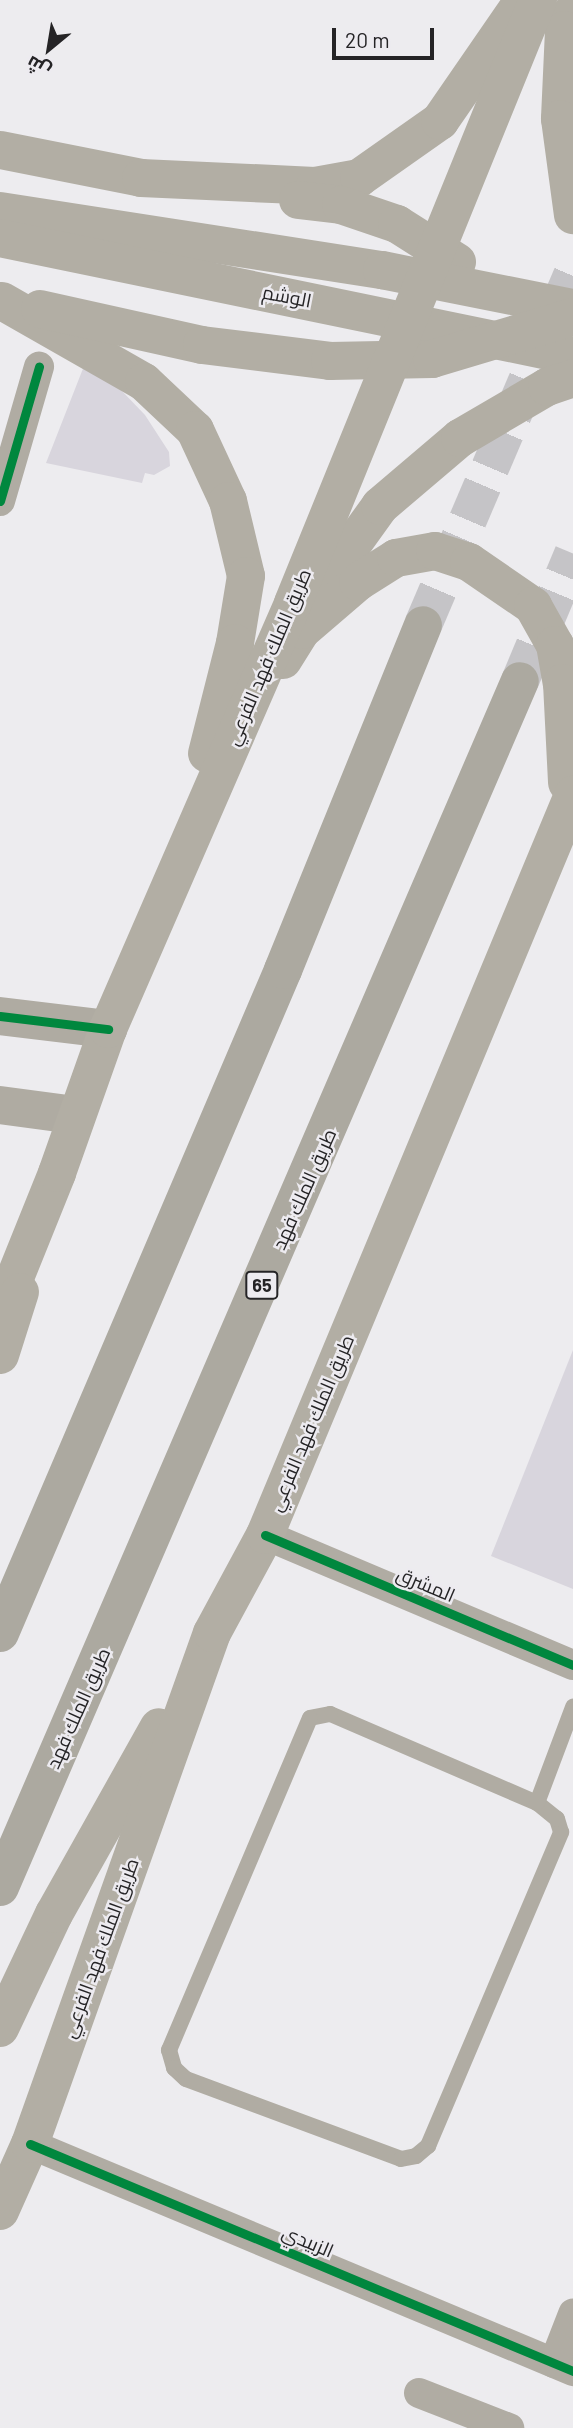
<!DOCTYPE html>
<html>
<head>
<meta charset="utf-8">
<style>
	body { margin:0 }
	#map { position:relative; width:573px; height:2428px; overflow:hidden; background:#edecef; font-family:Barlow,Cairo,sans-serif }
	div>[style] { position:absolute }
	[style*='--x'] { left:calc(var(--x)*1px); top:calc(var(--y)*1px); width:calc(var(--w)*1px); rotate:calc(var(--a)*1deg) }
	.building>* { inset:0; background:#d8d5dd }
	.highway-tunnel>* { height:38px; margin-top:-19px; transform-origin:0; background:repeating-linear-gradient(90deg,#c5c4c7 0 38px,transparent 0 57px) }
	.lane>* { height:16px; margin:-8px; padding:0 8px; transform-origin:8px; border-radius:8px; background:#b0aca3 }
	.street>* { height:30px; margin:-15px; padding:0 15px; transform-origin:15px; border-radius:15px; background:#b0aca3 }
	.secondary>* { height:38px; margin:-19px; padding:0 19px; transform-origin:19px; border-radius:19px; background:#afaba2 }
	.primary>* { height:38px; margin:-19px; padding:0 19px; transform-origin:19px; border-radius:19px; background:#b2aea4 }
	.highway>* { height:38px; margin:-19px; padding:0 19px; transform-origin:19px; border-radius:19px; background:#aca9a0 }
	.cycleway>* { height:9px; margin:-4.5px; padding:0 4.5px; transform-origin:4.5px; border-radius:4.5px; background:#00873e }
	span { translate:-50% -50%; white-space:nowrap; text-align:center; line-height:1.15; -webkit-text-stroke:5px #edebf0; paint-order:stroke }
	.shield-label span { padding:2px 5px; background:#edebf0; border:2px solid; border-radius:5px; -webkit-text-stroke-width:0 }
	.shield-label { font-size:18px; color:#252426; font-weight:700 }
	.street-label { font-size:19px; color:#252426 }
	.north { position:absolute; left:14px; top:14px; width:70px; height:70px; -webkit-text-stroke:5px #edebf0; paint-order:stroke; rotate:210deg; font-size:19px; font-weight:700; line-height:28px; text-align:center; color:#252426 }
	.north::after { content:''; display:block; margin:auto; width:24px; height:32px; background:#252426; clip-path:polygon(50% 0,100% 100%,50% 72%,0 100%) }
	.scale { position:absolute; left:332px; top:28px; width:102px; height:32px; box-sizing:border-box; border:4px solid #252426; border-top:0; padding-left:9px; font-size:21px; line-height:24px; white-space:nowrap; color:#252426; -webkit-text-stroke:5px #edebf0; paint-order:stroke }
</style>
</head>
<body>
<div id="map">
	<div class="building">
		<i style="clip-path:polygon(84px 366px,121px 390px,145px 415px,169px 452px,170px 466px,154px 475px,145px 473px,142px 483px,46px 463px)"></i>
		<i style="clip-path:polygon(573px 1350px,573px 1589px,491px 1556px)"></i>
	</div>
	<div class="highway-tunnel">
		<i style="--x:423;--y:625;--w:383;--a:-66.9"></i>
		<i style="--x:520;--y:681;--w:138;--a:-67.3"></i>
	</div>
	<div class="lane">
		<i style="--x:537;--y:1803;--w:225;--a:-156.7"></i>
		<i style="--x:330;--y:1714;--w:20;--a:169"></i>
		<i style="--x:310;--y:1718;--w:361;--a:113"></i>
		<i style="--x:169;--y:2050;--w:19;--a:74"></i>
		<i style="--x:174;--y:2068;--w:16;--a:43"></i>
		<i style="--x:186;--y:2079;--w:229;--a:20.4"></i>
		<i style="--x:401;--y:2159;--w:15;--a:-11"></i>
		<i style="--x:416;--y:2156;--w:16;--a:-40"></i>
		<i style="--x:428;--y:2146;--w:341;--a:-67"></i>
		<i style="--x:561;--y:1832;--w:14;--a:-107"></i>
		<i style="--x:557;--y:1819;--w:26;--a:-141"></i>
		<i style="--x:537;--y:1803;--w:103;--a:-69.4"></i>
	</div>
	<div class="street">
		<i style="--x:0;--y:501;--w:140;--a:-73.8"></i>
		<i style="--x:265;--y:1535;--w:334;--a:22.9"></i>
		<i style="--x:30;--y:2144;--w:589;--a:22.69"></i>
		<i style="--x:554;--y:2363;--w:53;--a:-68.8"></i>
		<i style="--x:419;--y:2393;--w:97;--a:21.3"></i>
	</div>
	<div class="secondary">
		<i style="--x:0;--y:1016;--w:109;--a:6.9"></i>
		<i style="--x:0;--y:1105;--w:76;--a:7.6"></i>
	</div>
	<div class="primary">
		<i style="--x:573;--y:11;--w:21;--a:115"></i>
		<i style="--x:564;--y:30;--w:89;--a:92.6"></i>
		<i style="--x:560;--y:119;--w:97;--a:82.3"></i>
		<i style="--x:0;--y:150;--w:144;--a:11.2"></i>
		<i style="--x:141;--y:178;--w:174;--a:2.6"></i>
		<i style="--x:315;--y:186;--w:45;--a:-10.3"></i>
		<i style="--x:359;--y:178;--w:99;--a:-35.1"></i>
		<i style="--x:440;--y:121;--w:137;--a:-55.4"></i>
		<i style="--x:298;--y:200;--w:43;--a:6.6"></i>
		<i style="--x:341;--y:205;--w:59;--a:18.7"></i>
		<i style="--x:397;--y:224;--w:71;--a:32.3"></i>
		<i style="--x:0;--y:211;--w:387;--a:8.8"></i>
		<i style="--x:382;--y:270;--w:195;--a:11.3"></i>
		<i style="--x:0;--y:238;--w:585;--a:11.64"></i>
		<i style="--x:2;--y:301;--w:163;--a:29.7"></i>
		<i style="--x:144;--y:382;--w:70;--a:43.3"></i>
		<i style="--x:195;--y:430;--w:78;--a:65.1"></i>
		<i style="--x:228;--y:501;--w:77;--a:76.5"></i>
		<i style="--x:246;--y:576;--w:68;--a:99.3"></i>
		<i style="--x:235;--y:643;--w:114;--a:104.2"></i>
		<i style="--x:40;--y:309;--w:166;--a:12.5"></i>
		<i style="--x:202;--y:345;--w:129;--a:7.1"></i>
		<i style="--x:330;--y:361;--w:102;--a:-1.1"></i>
		<i style="--x:432;--y:359;--w:147;--a:-16.6"></i>
		<i style="--x:314;--y:598;--w:113;--a:-54.3"></i>
		<i style="--x:380;--y:506;--w:105;--a:-40.4"></i>
		<i style="--x:460;--y:438;--w:101;--a:-30.4"></i>
		<i style="--x:547;--y:387;--w:28;--a:-19"></i>
		<i style="--x:283;--y:660;--w:36;--a:-58"></i>
		<i style="--x:302;--y:630;--w:74;--a:-40.6"></i>
		<i style="--x:358;--y:582;--w:45;--a:-32.3"></i>
		<i style="--x:396;--y:558;--w:40;--a:-10"></i>
		<i style="--x:435;--y:551;--w:36;--a:18"></i>
		<i style="--x:469;--y:562;--w:78;--a:34.5"></i>
		<i style="--x:533;--y:606;--w:45;--a:60.6"></i>
		<i style="--x:555;--y:645;--w:39;--a:80"></i>
		<i style="--x:562;--y:683;--w:100;--a:87.1"></i>
		<i style="--x:0;--y:1315;--w:153;--a:-68.1"></i>
		<i style="--x:57;--y:1173;--w:153;--a:-70.5"></i>
		<i style="--x:108;--y:1029;--w:464;--a:-66.5"></i>
		<i style="--x:293;--y:603;--w:651;--a:-67.89"></i>
		<i style="--x:0;--y:1355;--w:66;--a:-72.4"></i>
		<i style="--x:0;--y:2028;--w:126;--a:-64.7"></i>
		<i style="--x:54;--y:1914;--w:214;--a:-60.7"></i>
		<i style="--x:0;--y:2211;--w:73;--a:-65.9"></i>
		<i style="--x:30;--y:2144;--w:542;--a:-70.4"></i>
		<i style="--x:212;--y:1633;--w:111;--a:-61.6"></i>
		<i style="--x:265;--y:1535;--w:802;--a:-67.4"></i>
	</div>
	<div class="highway">
		<i style="--x:0;--y:1633;--w:721;--a:-66.88"></i>
		<i style="--x:283;--y:970;--w:372;--a:-67.9"></i>
		<i style="--x:0;--y:1887;--w:1313;--a:-66.68"></i>
	</div>
	<div class="cycleway">
		<i style="--x:0;--y:501;--w:140;--a:-73.8"></i>
		<i style="--x:0;--y:1016;--w:109;--a:6.9"></i>
		<i style="--x:265;--y:1535;--w:334;--a:22.9"></i>
		<i style="--x:30;--y:2144;--w:589;--a:22.69"></i>
	</div>
	<div class="shield-label">
		<span style="left:262px;top:1285px">65</span>
	</div>
	<div class="street-label">
		<span style="left:287px;top:296px;rotate:11deg">الوشم</span>
		<span style="left:268px;top:657px;rotate:-67deg">طريق الملك فهد الفرعي</span>
		<span style="left:304px;top:1189px;rotate:-66deg">طريق الملك فهد</span>
		<span style="left:311px;top:1423px;rotate:-67deg">طريق الملك فهد الفرعي</span>
		<span style="left:426px;top:1584px;rotate:23deg">المشرق</span>
		<span style="left:78px;top:1708px;rotate:-66deg">طريق الملك فهد</span>
		<span style="left:100px;top:1948px;rotate:-70deg">طريق الملك فهد الفرعي</span>
		<span style="left:308px;top:2241px;rotate:23deg">الزبيدي</span>
	</div>
	<div class="north">ش</div>
	<div class="scale">20 m</div>
</div>
</body>
</html>
